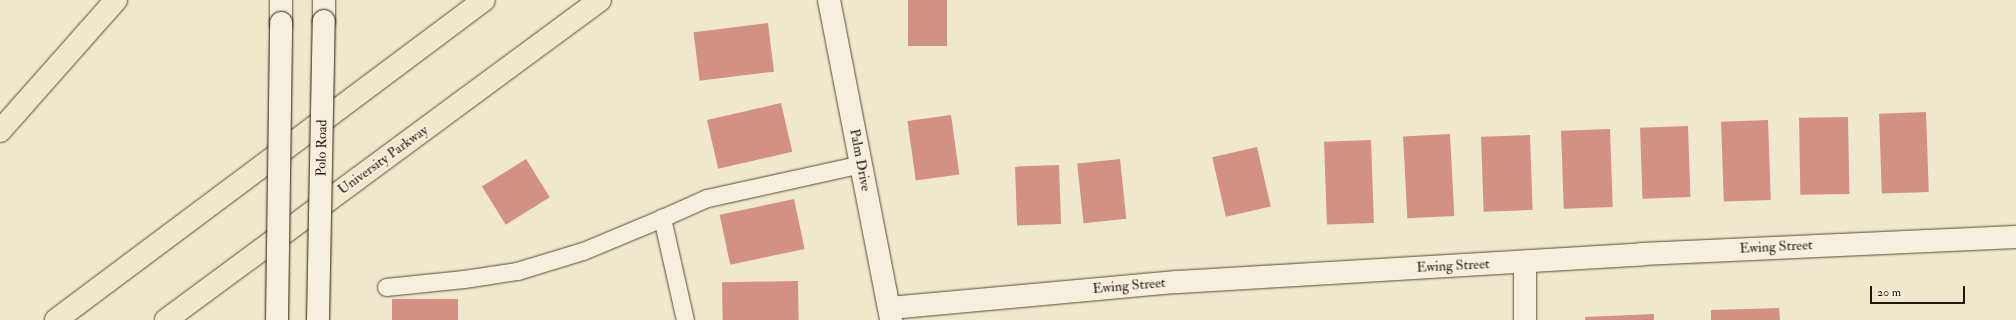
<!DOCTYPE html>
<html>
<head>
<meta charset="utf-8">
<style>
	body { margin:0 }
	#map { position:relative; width:2016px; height:320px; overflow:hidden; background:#f0e8cc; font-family:"IM FELL Double Pica",serif }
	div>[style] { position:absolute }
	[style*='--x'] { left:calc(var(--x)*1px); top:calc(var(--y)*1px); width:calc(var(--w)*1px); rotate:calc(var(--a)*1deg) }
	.building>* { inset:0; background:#d39184; transform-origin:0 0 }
	.roads { filter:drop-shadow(0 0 1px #584a39) drop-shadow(0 0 1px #584a39) }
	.service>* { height:17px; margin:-8.5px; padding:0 8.5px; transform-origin:8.5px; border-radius:8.5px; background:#f5f0de }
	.minor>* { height:22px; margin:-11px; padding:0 11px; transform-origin:11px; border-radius:11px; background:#f5f0de }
	.secondary>* { height:22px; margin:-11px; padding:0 11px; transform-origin:11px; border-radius:11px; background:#f5f0de }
	.primary>* { height:22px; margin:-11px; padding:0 11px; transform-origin:11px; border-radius:11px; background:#f0e8cc }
	.bridges { filter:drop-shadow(0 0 1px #261608) drop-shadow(0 0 1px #261608) }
	.secondary-bridge>* { height:22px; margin:-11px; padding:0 11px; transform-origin:11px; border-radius:11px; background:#f5f0de }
	span { translate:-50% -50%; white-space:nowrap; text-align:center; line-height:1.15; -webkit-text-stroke:4px #f5f0de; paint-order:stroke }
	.street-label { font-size:14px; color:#261608 }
	.scale { position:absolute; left:1870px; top:286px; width:95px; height:18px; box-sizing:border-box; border:2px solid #261608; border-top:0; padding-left:5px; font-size:12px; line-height:14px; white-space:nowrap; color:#261608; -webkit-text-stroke:3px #f5f0de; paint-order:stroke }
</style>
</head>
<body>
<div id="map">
	<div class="building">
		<i style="left:908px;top:0;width:39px;height:46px"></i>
		<i style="left:768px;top:23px;width:49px;height:75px;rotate:83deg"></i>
		<i style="left:781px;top:103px;width:50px;height:76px;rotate:77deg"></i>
		<i style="left:1926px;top:112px;width:80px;height:47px;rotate:88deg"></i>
		<i style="left:951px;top:115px;width:60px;height:44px;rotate:82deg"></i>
		<i style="left:1848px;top:117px;width:77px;height:49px;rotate:89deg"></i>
		<i style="left:1768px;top:120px;width:80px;height:47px;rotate:88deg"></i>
		<i style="left:1688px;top:126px;width:71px;height:48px;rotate:88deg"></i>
		<i style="left:1610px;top:129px;width:78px;height:49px;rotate:88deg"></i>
		<i style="left:1450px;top:134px;width:82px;height:47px;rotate:87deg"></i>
		<i style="left:1530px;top:135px;width:75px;height:49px;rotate:88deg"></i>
		<i style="left:1371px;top:140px;width:83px;height:47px;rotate:88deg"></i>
		<i style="left:1257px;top:147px;width:61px;height:46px;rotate:77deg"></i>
		<i style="left:526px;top:159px;width:45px;height:52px;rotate:58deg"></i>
		<i style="left:1120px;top:159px;width:60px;height:43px;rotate:84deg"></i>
		<i style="left:1059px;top:165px;width:59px;height:44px;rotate:88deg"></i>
		<i style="left:794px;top:199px;width:51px;height:76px;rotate:78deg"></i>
		<i style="left:798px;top:281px;width:39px;height:76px;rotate:89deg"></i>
		<i style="left:392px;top:299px;width:66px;height:21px"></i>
		<i style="clip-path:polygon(1779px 308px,1780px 320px,1711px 320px,1711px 310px)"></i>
		<i style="clip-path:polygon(1654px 314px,1654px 320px,1585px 320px,1585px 317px)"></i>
	</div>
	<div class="roads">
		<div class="service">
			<i style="--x:386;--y:287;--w:78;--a:-5.9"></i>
			<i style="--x:464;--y:279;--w:54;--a:-8.6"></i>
			<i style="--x:517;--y:271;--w:69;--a:-16.9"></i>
			<i style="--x:583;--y:251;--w:86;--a:-22.7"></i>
			<i style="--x:685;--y:320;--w:105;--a:-102.7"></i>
			<i style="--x:662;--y:218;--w:49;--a:-24"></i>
			<i style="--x:707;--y:198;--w:158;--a:-12.4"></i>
		</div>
		<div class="minor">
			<i style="--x:829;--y:0;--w:326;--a:79"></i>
			<i style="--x:1525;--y:262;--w:58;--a:90"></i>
			<i style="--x:890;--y:308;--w:288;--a:-5.2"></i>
			<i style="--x:1177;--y:282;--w:466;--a:-3.4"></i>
			<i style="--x:1642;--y:254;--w:374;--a:-2.6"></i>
		</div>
		<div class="secondary">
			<i style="--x:281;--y:0;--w:23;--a:90"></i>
			<i style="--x:324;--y:0;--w:21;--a:90"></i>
		</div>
		<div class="primary">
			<i style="--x:0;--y:131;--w:175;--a:-48.5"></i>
			<i style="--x:56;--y:320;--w:534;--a:-36.78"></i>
			<i style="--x:166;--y:320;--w:539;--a:-36.4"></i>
		</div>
	</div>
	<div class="bridges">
		<div class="secondary-bridge">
			<i style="--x:277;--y:320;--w:297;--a:-89.2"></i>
			<i style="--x:318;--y:320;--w:299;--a:-88.9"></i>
		</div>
	</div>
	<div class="street-label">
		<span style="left:322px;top:148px;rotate:-89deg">Polo Road</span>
		<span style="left:383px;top:160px;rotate:-36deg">University Parkway</span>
		<span style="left:860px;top:160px;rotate:79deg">Palm Drive</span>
		<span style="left:1776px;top:247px;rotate:-3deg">Ewing Street</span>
		<span style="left:1453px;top:266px;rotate:-3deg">Ewing Street</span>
		<span style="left:1129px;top:286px;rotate:-5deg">Ewing Street</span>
	</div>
	<div class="scale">20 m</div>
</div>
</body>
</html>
